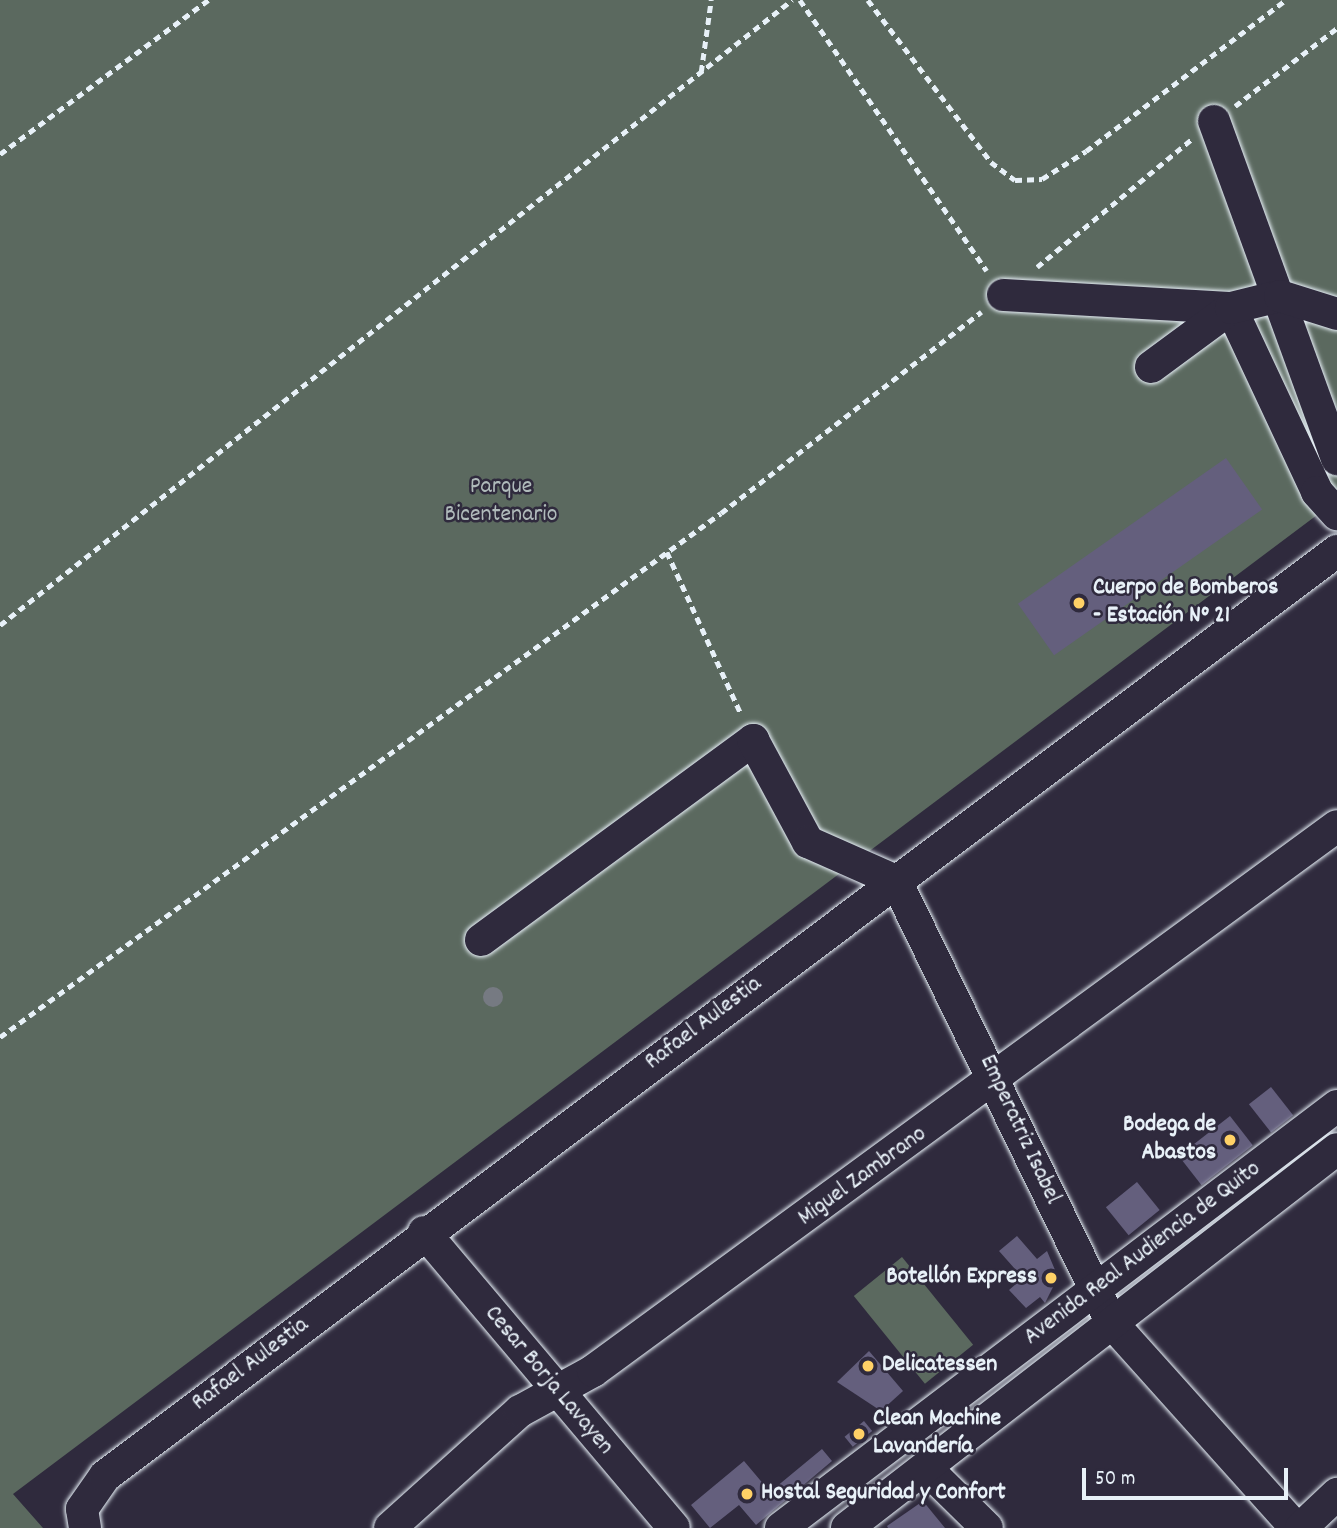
<!DOCTYPE html>
<html>
<head>
<meta charset="utf-8">
<style>
	body { margin:0 }
	#map { position:relative; width:1337px; height:1528px; overflow:hidden; background:#2f2a3d; font-family:Dekko,sans-serif }
	div>[style] { position:absolute }
	[style*='--x'] { left:calc(var(--x)*1px); top:calc(var(--y)*1px); width:calc(var(--w)*1px); rotate:calc(var(--a)*1deg) }
	.green>* { inset:0; background:#5b695f; transform-origin:0 0 }
	.building>* { inset:0; background:#645f7d; transform-origin:0 0 }
	.path>* { height:4.5px; margin-top:-2.25px; transform-origin:0; background:repeating-linear-gradient(90deg,#e8f1f8 0 7px,transparent 0 12px) }
	.roads { filter:drop-shadow(0 0 2px #e8f1f8) drop-shadow(0 0 2px #e8f1f8) }
	.minor>* { height:32px; margin:-16px; padding:0 16px; transform-origin:16px; border-radius:16px; background:#2f2a3d }
	.trees>* { width:20px; height:20px; margin:-10px; border-radius:50%; background:#767a82 }
	.dots>* { width:19px; height:19px; translate:-50% -50%; box-sizing:border-box; border:4px solid #2f2a3d; border-radius:50% }
	span { translate:-50% -50%; white-space:nowrap; text-align:center; line-height:1.15; -webkit-text-stroke:5px #2f2a3d; paint-order:stroke }
	.park-label { font-size:24px; color:#b0bbbb }
	.poi-label { font-size:24px; color:#e8f1f8; font-weight:700 }
	.left { translate:0 -50%; text-align:left }
	.right { translate:-100% -50%; text-align:right }
	.street-label { font-size:24px; color:#e8f1f8 }
	.scale { position:absolute; left:1082px; top:1468px; width:206px; height:32px; box-sizing:border-box; border:4px solid #e8f1f8; border-top:0; padding-left:9px; font-size:21px; line-height:24px; white-space:nowrap; color:#e8f1f8; -webkit-text-stroke:5px #2f2a3d; paint-order:stroke }
</style>
</head>
<body>
<div id="map">
	<div class="green">
		<i style="clip-path:polygon(0 0,1337px 0,1337px 500px,13px 1494px,43px 1528px,0 1528px)"></i>
		<i style="left:902px;top:1257px;width:113px;height:62px;rotate:51deg"></i>
	</div>
	<div class="building">
		<i style="left:1226px;top:458px;width:63px;height:254px;rotate:55deg"></i>
		<i style="left:1271px;top:1087px;width:36px;height:28px;rotate:52deg"></i>
		<i style="left:1230px;top:1116px;width:37px;height:65px;rotate:52deg"></i>
		<i style="left:1137px;top:1182px;width:36px;height:40px;rotate:51deg"></i>
		<i style="clip-path:polygon(1017px 1236px,1037px 1259px,1047px 1251px,1058px 1277px,1045px 1303px,1040px 1297px,1026px 1308px,1009px 1290px,1023px 1278px,999px 1251px)"></i>
		<i style="clip-path:polygon(869px 1351px,903px 1391px,881px 1411px,837px 1382px)"></i>
		<i style="left:864px;top:1421px;width:13px;height:25px;rotate:51deg"></i>
		<i style="clip-path:polygon(822px 1449px,832px 1461px,756px 1525px,739px 1505px,710px 1528px,691px 1505px,744px 1461px,770px 1492px)"></i>
		<i style="clip-path:polygon(923px 1501px,945px 1528px,888px 1528px,887px 1526px)"></i>
	</div>
	<div class="path">
		<i style="--x:800;--y:0;--w:329;--a:55.4"></i>
		<i style="--x:868;--y:0;--w:203;--a:52.8"></i>
		<i style="--x:991;--y:162;--w:30;--a:37"></i>
		<i style="--x:1015;--y:180;--w:27;--a:-2"></i>
		<i style="--x:1042;--y:179;--w:52;--a:-32.5"></i>
		<i style="--x:1086;--y:151;--w:251;--a:-37.1"></i>
		<i style="--x:701;--y:72;--w:73;--a:-82.1"></i>
		<i style="--x:1235;--y:106;--w:128;--a:-37.4"></i>
		<i style="--x:0;--y:154;--w:259;--a:-36.5"></i>
		<i style="--x:1037;--y:267;--w:201;--a:-39.6"></i>
		<i style="--x:667;--y:552;--w:178;--a:65.4"></i>
		<i style="--x:0;--y:625;--w:1009;--a:-38.28"></i>
		<i style="--x:0;--y:1037;--w:891;--a:-36.01"></i>
		<i style="--x:721;--y:513;--w:329;--a:-37.7"></i>
	</div>
	<div class="roads">
		<div class="minor">
			<i style="--x:1214;--y:121;--w:360;--a:70"></i>
			<i style="--x:1003;--y:295;--w:228;--a:3.3"></i>
			<i style="--x:1231;--y:308;--w:203;--a:64.9"></i>
			<i style="--x:1317;--y:492;--w:30;--a:48"></i>
			<i style="--x:1151;--y:367;--w:99;--a:-36.4"></i>
			<i style="--x:1231;--y:308;--w:50;--a:-13.8"></i>
			<i style="--x:1280;--y:296;--w:60;--a:17.5"></i>
			<i style="--x:481;--y:940;--w:338;--a:-36.3"></i>
			<i style="--x:753;--y:740;--w:116;--a:61.7"></i>
			<i style="--x:808;--y:842;--w:96;--a:23.9"></i>
			<i style="--x:896;--y:881;--w:492;--a:64"></i>
			<i style="--x:1112;--y:1323;--w:275;--a:48.1"></i>
			<i style="--x:424;--y:1232;--w:387;--a:49.8"></i>
			<i style="--x:927;--y:1469;--w:84;--a:44.5"></i>
			<i style="--x:85;--y:1528;--w:19;--a:-99"></i>
			<i style="--x:82;--y:1509;--w:40;--a:-55.1"></i>
			<i style="--x:105;--y:1476;--w:1541;--a:-36.9"></i>
			<i style="--x:390;--y:1528;--w:175;--a:-42"></i>
			<i style="--x:520;--y:1411;--w:83;--a:-28.7"></i>
			<i style="--x:593;--y:1371;--w:922;--a:-36.22"></i>
			<i style="--x:781;--y:1528;--w:698;--a:-37.2"></i>
			<i style="--x:847;--y:1528;--w:619;--a:-37.72"></i>
			<i style="--x:1301;--y:1528;--w:50;--a:-43.4"></i>
		</div>
	</div>
	<div class="trees">
		<i style="left:493px;top:997px"></i>
	</div>
	<div class="dots">
		<i style="left:1079px;top:603px;background:#ffd166"></i>
		<i style="left:1230px;top:1140px;background:#ffd166"></i>
		<i style="left:1051px;top:1278px;background:#ffd166"></i>
		<i style="left:868px;top:1366px;background:#ffd166"></i>
		<i style="left:859px;top:1434px;background:#ffd166"></i>
		<i style="left:747px;top:1494px;background:#ffd166"></i>
	</div>
	<div class="park-label">
		<span style="left:501px;top:502px">Parque<br>Bicentenario</span>
	</div>
	<div class="poi-label">
		<span class="left" style="left:1093px;top:603px">Cuerpo de Bomberos<br>- Estación N° 21</span>
		<span class="right" style="left:1216px;top:1140px">Bodega de<br>Abastos</span>
		<span class="right" style="left:1037px;top:1278px">Botellón Express</span>
		<span class="left" style="left:882px;top:1366px">Delicatessen</span>
		<span class="left" style="left:873px;top:1434px">Clean Machine<br>Lavandería</span>
		<span class="left" style="left:761px;top:1494px">Hostal Seguridad y Confort</span>
	</div>
	<div class="street-label">
		<span style="left:704px;top:1024px;rotate:-37deg">Rafael Aulestia</span>
		<span style="left:1019px;top:1130px;rotate:65deg">Emperatriz Isabel</span>
		<span style="left:863px;top:1177px;rotate:-36deg">Miguel Zambrano</span>
		<span style="left:1143px;top:1254px;rotate:-37deg">Avenida Real Audiencia de Quito</span>
		<span style="left:251px;top:1365px;rotate:-37deg">Rafael Aulestia</span>
		<span style="left:548px;top:1381px;rotate:50deg">Cesar Borja Lavayen</span>
	</div>
	<div class="scale">50 m</div>
</div>
</body>
</html>
